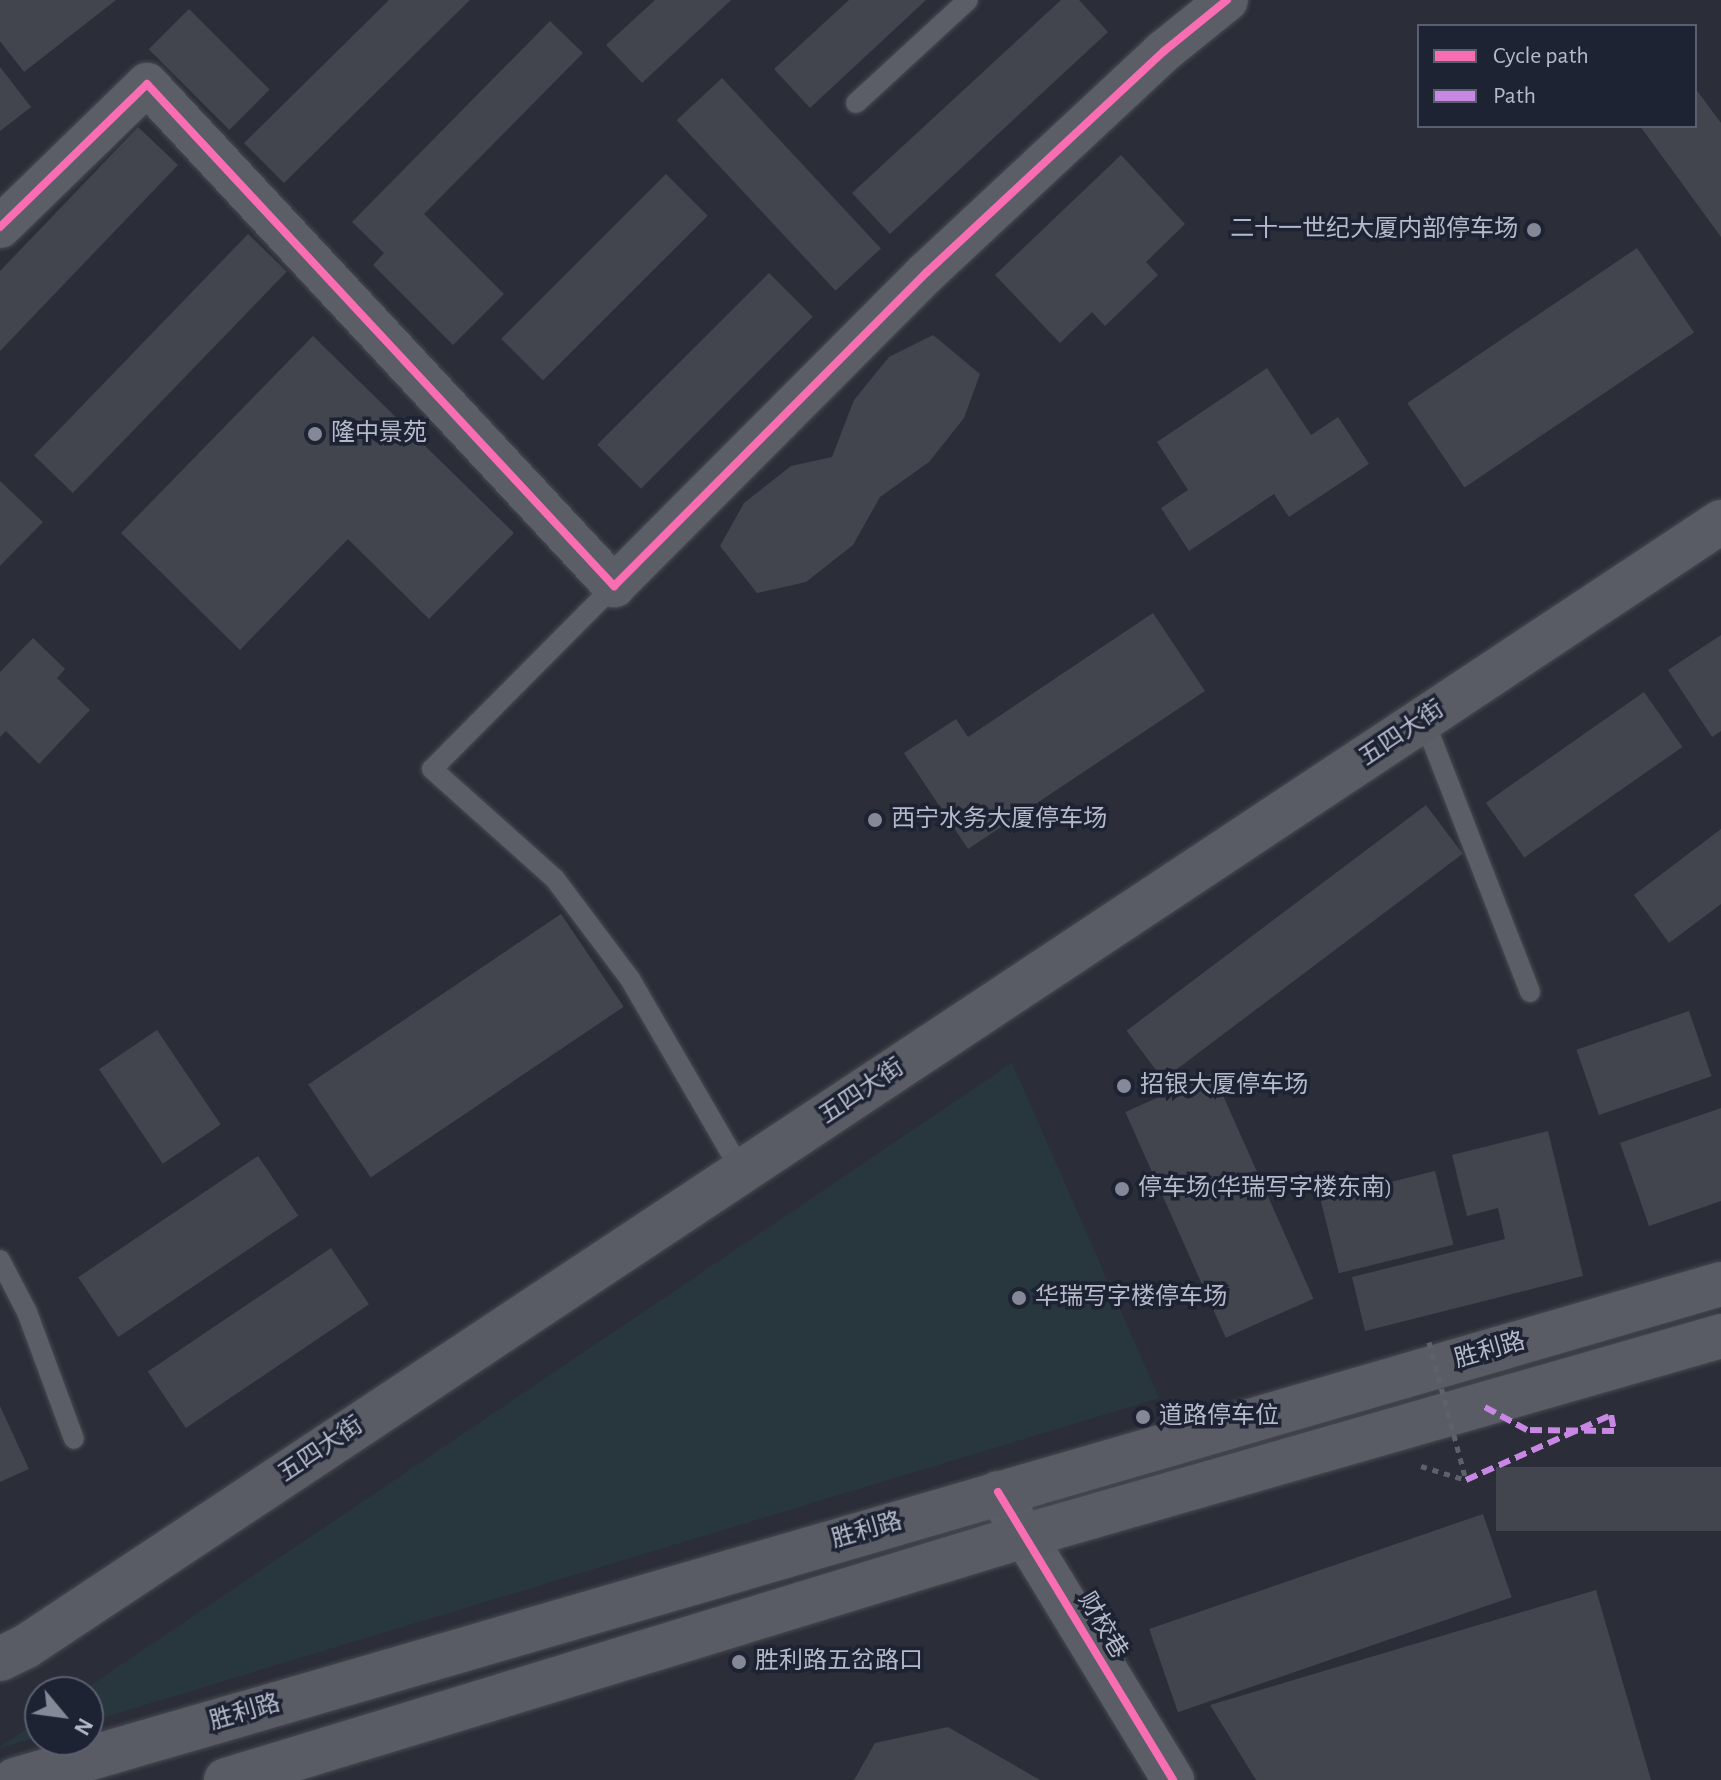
<!DOCTYPE html>
<html>
<head>
<meta charset="utf-8">
<style>
	body { margin:0 }
	#map { position:relative; width:1721px; height:1780px; overflow:hidden; background:#2b2e38; font-family:"Alegreya Sans","Noto Sans SC",sans-serif }
	div>[style] { position:absolute }
	[style*='--x'] { left:calc(var(--x)*1px); top:calc(var(--y)*1px); width:calc(var(--w)*1px); rotate:calc(var(--a)*1deg) }
	.green>* { inset:0; background:#28373e }
	.building>* { inset:0; background:#42454e; transform-origin:0 0 }
	.path>* { height:5px; margin-top:-2.5px; transform-origin:0; background:repeating-linear-gradient(90deg,#5e616a 0 6px,transparent 0 12px) }
	.roads { filter:drop-shadow(0 0 2px #474a51) drop-shadow(0 0 2px #474a51) }
	.lane>* { height:20px; margin:-10px; padding:0 10px; transform-origin:10px; border-radius:10px; background:#5b5e66 }
	.street>* { height:42px; margin:-21px; padding:0 21px; transform-origin:21px; border-radius:21px; background:#5b5e66 }
	.secondary>* { height:44px; margin:-22px; padding:0 22px; transform-origin:22px; border-radius:22px; background:#595b65 }
	.path-bridge>* { height:5px; margin-top:-2.5px; transform-origin:0; background:repeating-linear-gradient(90deg,#5e616a 0 6px,transparent 0 12px) }
	.quiet>* { height:6px; margin-top:-3px; transform-origin:0; background:repeating-linear-gradient(90deg,#c787e3 0 12px,transparent 0 18px) }
	.cycleway>* { height:8px; margin:-4px; padding:0 4px; transform-origin:4px; border-radius:4px; background:#f96db3 }
	.dots>* { width:22px; height:22px; translate:-50% -50%; box-sizing:border-box; border:4px solid #1e2333; border-radius:50% }
	span { translate:-50% -50%; white-space:nowrap; text-align:center; line-height:1.15; -webkit-text-stroke:7px #1e2333; paint-order:stroke }
	.poi-label { font-size:24px; color:#b5b9c9 }
	.right { translate:-100% -50%; text-align:right }
	.left { translate:0 -50%; text-align:left }
	.street-label { font-size:24px; color:#b5b9c9 }
	.legend { position:absolute; left:1417px; top:24px; width:280px; height:104px; box-sizing:border-box; background:#1e2333; border:2px solid #5a5f6f; margin:0; padding:10px 14px; list-style:none; font-size:24px; color:#b5b9c9 }
	.legend li { display:flex; align-items:center; gap:16px; height:40px }
	.legend b { width:40px; border:2px solid #5a5f6f }
	.north { position:absolute; left:24px; top:1676px; width:80px; height:80px; box-sizing:border-box; background:#1e2333; border:2px solid #5a5f6f; border-radius:50%; rotate:119deg; font-size:22px; font-weight:700; line-height:32px; text-align:center; color:#b5b9c9 }
	.north::after { content:''; display:block; margin:auto; width:28px; height:36px; background:#858896; clip-path:polygon(50% 0,100% 100%,50% 72%,0 100%) }
</style>
</head>
<body>
<div id="map">
	<div class="green">
		<i style="clip-path:polygon(1012px 1063px,1159px 1398px,88px 1722px,88px 1692px,81px 1692px)"></i>
		<i style="clip-path:polygon(40px 1720px,40px 1736px,0 1748px,0 1747px)"></i>
	</div>
	<div class="building">
		<i style="clip-path:polygon(0 0,116px 0,24px 72px,0 41px)"></i>
		<i style="clip-path:polygon(389px 0,470px 0,284px 183px,244px 143px)"></i>
		<i style="clip-path:polygon(655px 0,731px 0,642px 83px,606px 45px)"></i>
		<i style="clip-path:polygon(849px 0,926px 0,810px 108px,774px 69px)"></i>
		<i style="clip-path:polygon(1061px 0,1079px 0,1108px 32px,890px 234px,852px 193px)"></i>
		<i style="left:189px;top:9px;width:114px;height:57px;rotate:45deg"></i>
		<i style="clip-path:polygon(550px 21px,583px 53px,424px 214px,504px 294px,453px 345px,373px 265px,384px 253px,352px 222px)"></i>
		<i style="clip-path:polygon(0 67px,31px 107px,0 131px)"></i>
		<i style="left:722px;top:78px;width:233px;height:62px;rotate:47deg"></i>
		<i style="clip-path:polygon(1695px 88px,1721px 123px,1721px 237px,1640px 126px,1695px 126px)"></i>
		<i style="clip-path:polygon(138px 127px,178px 165px,0 351px,0 271px)"></i>
		<i style="clip-path:polygon(1121px 155px,1185px 224px,1146px 262px,1158px 275px,1105px 326px,1092px 312px,1060px 343px,995px 275px)"></i>
		<i style="left:666px;top:174px;width:59px;height:233px;rotate:45deg"></i>
		<i style="left:248px;top:234px;width:54px;height:308px;rotate:44deg"></i>
		<i style="left:1637px;top:248px;width:102px;height:277px;rotate:56deg"></i>
		<i style="left:769px;top:273px;width:62px;height:243px;rotate:45deg"></i>
		<i style="clip-path:polygon(933px 335px,980px 374px,964px 418px,929px 462px,880px 497px,853px 545px,806px 582px,757px 593px,720px 546px,744px 503px,791px 466px,832px 457px,854px 400px,889px 357px)"></i>
		<i style="clip-path:polygon(313px 336px,514px 533px,429px 619px,348px 539px,240px 650px,121px 533px)"></i>
		<i style="clip-path:polygon(1267px 368px,1311px 435px,1338px 417px,1369px 464px,1289px 517px,1274px 494px,1189px 551px,1161px 508px,1188px 490px,1157px 442px)"></i>
		<i style="clip-path:polygon(0 481px,43px 522px,0 566px)"></i>
		<i style="clip-path:polygon(1153px 613px,1205px 691px,968px 849px,904px 753px,956px 719px,968px 737px)"></i>
		<i style="clip-path:polygon(1721px 635px,1721px 731px,1712px 737px,1668px 670px)"></i>
		<i style="clip-path:polygon(33px 638px,65px 669px,57px 678px,90px 710px,39px 764px,6px 731px,0 737px,0 672px)"></i>
		<i style="left:1644px;top:692px;width:67px;height:193px;rotate:55deg"></i>
		<i style="left:1426px;top:805px;width:61px;height:375px;rotate:53deg"></i>
		<i style="clip-path:polygon(1721px 829px,1721px 904px,1669px 943px,1634px 895px)"></i>
		<i style="left:561px;top:914px;width:112px;height:305px;rotate:56deg"></i>
		<i style="left:1689px;top:1011px;width:69px;height:119px;rotate:71deg"></i>
		<i style="left:157px;top:1030px;width:114px;height:70px;rotate:56deg"></i>
		<i style="left:1213px;top:1073px;width:247px;height:96px;rotate:66deg"></i>
		<i style="clip-path:polygon(1721px 1108px,1721px 1201px,1649px 1226px,1620px 1143px)"></i>
		<i style="clip-path:polygon(1548px 1131px,1583px 1276px,1365px 1331px,1352px 1277px,1505px 1239px,1498px 1208px,1467px 1216px,1452px 1155px)"></i>
		<i style="left:258px;top:1156px;width:72px;height:217px;rotate:56deg"></i>
		<i style="left:1435px;top:1171px;width:76px;height:118px;rotate:76deg"></i>
		<i style="left:331px;top:1248px;width:68px;height:221px;rotate:56deg"></i>
		<i style="clip-path:polygon(0 1406px,29px 1469px,0 1482px)"></i>
		<i style="left:1721px;top:1467px;width:64px;height:225px;rotate:90deg"></i>
		<i style="left:1483px;top:1514px;width:88px;height:353px;rotate:71deg"></i>
		<i style="clip-path:polygon(1596px 1590px,1651px 1780px,1256px 1780px,1210px 1705px)"></i>
		<i style="clip-path:polygon(948px 1727px,1040px 1780px,854px 1780px,875px 1743px)"></i>
	</div>
	<div class="path">
		<i style="--x:1421;--y:1466;--w:47;--a:17.3"></i>
	</div>
	<div class="roads">
		<div class="lane">
			<i style="--x:856;--y:103;--w:152;--a:-42.6"></i>
			<i style="--x:614;--y:586;--w:258;--a:134.8"></i>
			<i style="--x:432;--y:769;--w:165;--a:41.8"></i>
			<i style="--x:555;--y:879;--w:125;--a:53.1"></i>
			<i style="--x:630;--y:979;--w:223;--a:59.9"></i>
			<i style="--x:1424;--y:720;--w:292;--a:68.7"></i>
			<i style="--x:0;--y:1260;--w:59;--a:62.6"></i>
			<i style="--x:27;--y:1312;--w:135;--a:69.7"></i>
		</div>
		<div class="street">
			<i style="--x:0;--y:227;--w:205;--a:-44.2"></i>
			<i style="--x:147;--y:84;--w:686;--a:47.07"></i>
			<i style="--x:614;--y:586;--w:443;--a:-45.1"></i>
			<i style="--x:927;--y:272;--w:324;--a:-43"></i>
			<i style="--x:1164;--y:51;--w:81;--a:-39"></i>
			<i style="--x:998;--y:1492;--w:337;--a:58.7"></i>
		</div>
		<div class="secondary">
			<i style="--x:0;--y:1659;--w:28;--a:-26"></i>
			<i style="--x:25;--y:1647;--w:2035;--a:-33.56"></i>
			<i style="--x:15;--y:1780;--w:1777;--a:-16.21"></i>
			<i style="--x:226;--y:1780;--w:834;--a:-17"></i>
			<i style="--x:1024;--y:1536;--w:725;--a:-16.01"></i>
		</div>
	</div>
	<div class="path-bridge">
		<i style="--x:1429;--y:1342;--w:143;--a:75"></i>
	</div>
	<div class="quiet">
		<i style="--x:1466;--y:1480;--w:159;--a:-24.1"></i>
		<i style="--x:1611;--y:1415;--w:16;--a:79"></i>
		<i style="--x:1614;--y:1431;--w:87;--a:-179.3"></i>
		<i style="--x:1527;--y:1430;--w:52;--a:-151.5"></i>
	</div>
	<div class="cycleway">
		<i style="--x:0;--y:227;--w:205;--a:-44.2"></i>
		<i style="--x:147;--y:84;--w:686;--a:47.07"></i>
		<i style="--x:614;--y:586;--w:443;--a:-45.1"></i>
		<i style="--x:927;--y:272;--w:324;--a:-43"></i>
		<i style="--x:1164;--y:51;--w:81;--a:-39"></i>
		<i style="--x:998;--y:1492;--w:337;--a:58.7"></i>
	</div>
	<div class="dots">
		<i style="left:1534px;top:230px;background:#858896"></i>
		<i style="left:315px;top:434px;background:#858896"></i>
		<i style="left:875px;top:820px;background:#858896"></i>
		<i style="left:1124px;top:1086px;background:#858896"></i>
		<i style="left:1122px;top:1189px;background:#858896"></i>
		<i style="left:1019px;top:1298px;background:#858896"></i>
		<i style="left:1143px;top:1417px;background:#858896"></i>
		<i style="left:739px;top:1662px;background:#858896"></i>
	</div>
	<div class="poi-label">
		<span class="right" style="left:1518px;top:230px">二十一世纪大厦内部停车场</span>
		<span class="left" style="left:331px;top:434px">隆中景苑</span>
		<span class="left" style="left:891px;top:820px">西宁水务大厦停车场</span>
		<span class="left" style="left:1140px;top:1086px">招银大厦停车场</span>
		<span class="left" style="left:1138px;top:1189px">停车场(华瑞写字楼东南)</span>
		<span class="left" style="left:1035px;top:1298px">华瑞写字楼停车场</span>
		<span class="left" style="left:1159px;top:1417px">道路停车位</span>
		<span class="left" style="left:755px;top:1662px">胜利路五岔路口</span>
	</div>
	<div class="street-label">
		<span style="left:1402px;top:734px;rotate:-34deg">五四大街</span>
		<span style="left:862px;top:1092px;rotate:-34deg">五四大街</span>
		<span style="left:1490px;top:1351px;rotate:-16deg">胜利路</span>
		<span style="left:321px;top:1450px;rotate:-34deg">五四大街</span>
		<span style="left:867px;top:1531px;rotate:-16deg">胜利路</span>
		<span style="left:1102px;top:1626px;rotate:59deg">财校巷</span>
		<span style="left:245px;top:1713px;rotate:-16deg">胜利路</span>
	</div>
	<ul class="legend">
	<li><b style="height:10px;background:#f96db3"></b>Cycle path</li>
	<li><b style="height:10px;background:#c787e3"></b>Path</li>
	</ul>
	<div class="north">N</div>
</div>
</body>
</html>
